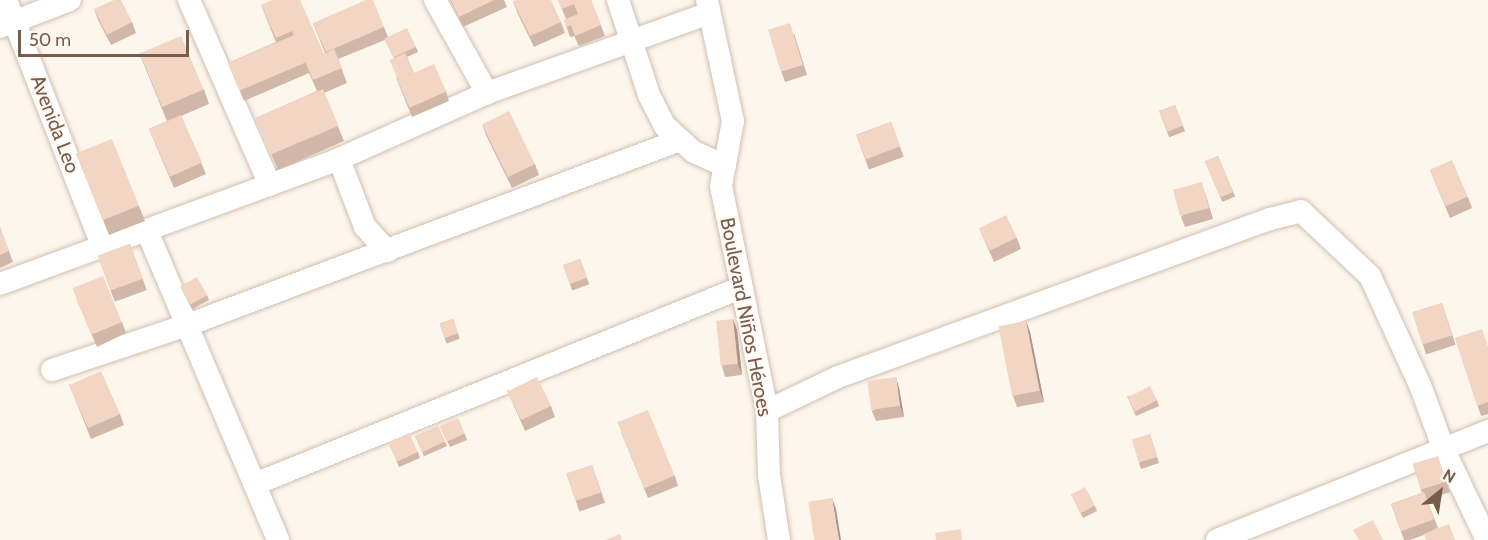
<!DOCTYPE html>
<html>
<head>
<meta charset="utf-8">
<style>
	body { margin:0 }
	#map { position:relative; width:1488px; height:540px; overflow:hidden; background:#fdf6ec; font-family:Cabin,sans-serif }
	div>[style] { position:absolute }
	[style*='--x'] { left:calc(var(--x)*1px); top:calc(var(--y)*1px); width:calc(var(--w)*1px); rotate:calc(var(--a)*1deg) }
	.roads { filter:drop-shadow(0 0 2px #d1beb0) drop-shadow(0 0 2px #d1beb0) }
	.street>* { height:22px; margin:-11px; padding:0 11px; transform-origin:11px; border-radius:11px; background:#fff }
	.wall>* { inset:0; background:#d1b7a8; transform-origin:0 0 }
	.shaded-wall>* { inset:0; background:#aa9588 }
	.building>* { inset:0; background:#f3d5c3; transform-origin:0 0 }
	span { translate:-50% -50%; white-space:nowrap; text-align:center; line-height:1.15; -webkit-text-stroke:4.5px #fffaf3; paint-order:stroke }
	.street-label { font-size:20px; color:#7a5c4d }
	.north { position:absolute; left:1410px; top:462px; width:60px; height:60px; -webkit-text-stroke:4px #fffaf3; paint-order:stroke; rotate:30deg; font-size:16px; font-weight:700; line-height:24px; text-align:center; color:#7a5c4d }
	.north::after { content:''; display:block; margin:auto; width:21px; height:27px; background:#7a5c4d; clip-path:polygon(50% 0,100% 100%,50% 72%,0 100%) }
	.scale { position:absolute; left:18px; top:30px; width:171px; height:27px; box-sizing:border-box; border:3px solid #7a5c4d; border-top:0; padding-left:8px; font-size:18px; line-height:21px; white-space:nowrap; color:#7a5c4d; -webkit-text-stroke:4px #fffaf3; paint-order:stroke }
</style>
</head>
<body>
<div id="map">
	<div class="roads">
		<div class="street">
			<i style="--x:6;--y:0;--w:266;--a:68.6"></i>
			<i style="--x:189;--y:0;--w:202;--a:66.4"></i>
			<i style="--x:435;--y:0;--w:107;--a:60.8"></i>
			<i style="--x:618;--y:0;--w:100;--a:71.9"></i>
			<i style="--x:649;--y:95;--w:35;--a:63"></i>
			<i style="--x:665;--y:126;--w:39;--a:42"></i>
			<i style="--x:694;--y:152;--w:34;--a:24"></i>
			<i style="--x:707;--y:0;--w:124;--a:77.9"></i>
			<i style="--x:733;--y:121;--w:66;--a:100.5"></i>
			<i style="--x:721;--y:186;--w:230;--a:78.4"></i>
			<i style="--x:767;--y:411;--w:64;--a:88.2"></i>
			<i style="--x:769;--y:475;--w:66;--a:81.3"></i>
			<i style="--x:0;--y:27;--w:75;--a:-21.1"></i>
			<i style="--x:339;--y:159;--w:73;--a:69.1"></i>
			<i style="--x:365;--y:227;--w:33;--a:47"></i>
			<i style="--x:147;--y:231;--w:336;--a:67"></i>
			<i style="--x:0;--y:284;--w:361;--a:-20.2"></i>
			<i style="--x:339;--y:159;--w:162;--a:-24"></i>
			<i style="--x:487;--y:93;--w:236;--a:-19.8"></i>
			<i style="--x:52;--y:370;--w:145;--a:-18.4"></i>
			<i style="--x:190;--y:324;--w:523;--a:-20.58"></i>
			<i style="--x:767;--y:411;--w:79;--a:-25.6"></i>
			<i style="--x:838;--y:377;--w:460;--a:-20.1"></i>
			<i style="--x:1270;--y:219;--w:32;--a:-14"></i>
			<i style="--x:1301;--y:211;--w:95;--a:43.3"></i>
			<i style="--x:1370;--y:276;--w:120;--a:65.4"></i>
			<i style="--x:1420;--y:385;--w:69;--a:69.7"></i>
			<i style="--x:1444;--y:450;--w:100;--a:64.5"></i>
			<i style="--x:255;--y:484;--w:523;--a:-22"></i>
			<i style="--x:1217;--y:540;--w:292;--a:-21.9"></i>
		</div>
	</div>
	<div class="wall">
		<i style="clip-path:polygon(450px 0,504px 0,507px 7px,463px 27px)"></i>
		<i style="clip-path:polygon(558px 0,591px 0,605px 36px,579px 46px,574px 36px,570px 37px,564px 20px,566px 19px)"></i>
		<i style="clip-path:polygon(513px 1px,561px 22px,565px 33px,534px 47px,517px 12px)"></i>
		<i style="clip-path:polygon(261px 5px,324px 54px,325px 53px,313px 23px,384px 27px,388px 37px,416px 47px,418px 52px,407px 57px,414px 73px,446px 91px,449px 101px,412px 117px,397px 80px,394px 58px,385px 40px,338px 59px,347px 83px,324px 93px,344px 141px,278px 170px,256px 118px,317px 91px,309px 73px,244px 101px,228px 63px,276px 42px)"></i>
		<i style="clip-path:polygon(94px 9px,132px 22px,136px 33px,111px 45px,98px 20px)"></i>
		<i style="clip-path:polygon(794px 33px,807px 75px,785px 82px,781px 71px)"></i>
		<i style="clip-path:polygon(139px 53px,204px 89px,209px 104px,181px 116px,206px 174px,174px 188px,149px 129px,167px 121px)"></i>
		<i style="left:1175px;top:105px;width:28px;height:17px;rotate:69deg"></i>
		<i style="left:891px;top:122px;width:37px;height:37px;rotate:70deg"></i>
		<i style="clip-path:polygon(482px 124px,535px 164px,539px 175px,512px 188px,486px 135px)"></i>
		<i style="clip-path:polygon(76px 153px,139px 206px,145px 221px,109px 235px)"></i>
		<i style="left:1218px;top:156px;width:44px;height:14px;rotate:67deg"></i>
		<i style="clip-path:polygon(1430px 170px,1468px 197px,1472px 208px,1450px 218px)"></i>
		<i style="clip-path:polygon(1205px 192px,1213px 219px,1185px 227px,1181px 217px)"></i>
		<i style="clip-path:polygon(0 227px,13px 262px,0 268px)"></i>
		<i style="clip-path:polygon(979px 228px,1017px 238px,1021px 249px,994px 262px)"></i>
		<i style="left:130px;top:244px;width:49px;height:34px;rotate:70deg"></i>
		<i style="left:580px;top:259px;width:27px;height:18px;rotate:70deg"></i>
		<i style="clip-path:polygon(180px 286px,207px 295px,209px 300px,192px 309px)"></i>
		<i style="clip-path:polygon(77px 300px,122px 322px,126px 333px,97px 347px)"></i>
		<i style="left:1442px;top:303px;width:44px;height:31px;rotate:72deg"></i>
		<i style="left:453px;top:319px;width:21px;height:14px;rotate:71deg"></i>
		<i style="clip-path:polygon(733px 319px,737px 330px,742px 375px,725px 377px,722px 366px)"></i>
		<i style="clip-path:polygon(1026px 321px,1030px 332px,1044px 402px,1017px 407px,1013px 396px)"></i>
		<i style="clip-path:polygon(1455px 338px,1488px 346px,1488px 414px,1481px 416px)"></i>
		<i style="clip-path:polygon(69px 384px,120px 414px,124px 425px,91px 439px)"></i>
		<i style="clip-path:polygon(899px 388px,904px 417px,876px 421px,872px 411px)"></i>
		<i style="clip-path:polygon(507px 390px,551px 406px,555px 417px,525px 431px)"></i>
		<i style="clip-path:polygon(1127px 396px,1157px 400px,1159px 406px,1136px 416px)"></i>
		<i style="left:438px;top:426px;width:22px;height:25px;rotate:66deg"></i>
		<i style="clip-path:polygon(440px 426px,465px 434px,467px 440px,450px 447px)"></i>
		<i style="clip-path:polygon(621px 432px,675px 476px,678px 486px,648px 498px)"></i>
		<i style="clip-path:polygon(1150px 434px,1159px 463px,1141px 469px,1139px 463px)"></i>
		<i style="clip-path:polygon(391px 447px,418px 452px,420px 458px,399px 467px)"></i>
		<i style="clip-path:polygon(1413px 464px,1441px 466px,1450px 492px,1427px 500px,1438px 528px,1424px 535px,1410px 540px,1404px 540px,1391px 504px,1422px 493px)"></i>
		<i style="left:592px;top:465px;width:40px;height:27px;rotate:71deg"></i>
		<i style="clip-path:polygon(1071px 494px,1095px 506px,1097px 511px,1083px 518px)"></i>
	</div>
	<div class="shaded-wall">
		<i style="clip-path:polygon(733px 319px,737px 330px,742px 375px,738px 364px)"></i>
		<i style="clip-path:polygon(1026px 321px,1030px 332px,1044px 402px,1040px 391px)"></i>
		<i style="clip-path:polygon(896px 377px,899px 388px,904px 417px,900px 406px)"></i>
		<i style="clip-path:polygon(832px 498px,836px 509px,841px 540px,839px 540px)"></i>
	</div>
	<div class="building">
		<i style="clip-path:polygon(114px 0,121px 0,132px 22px,107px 35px,94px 9px)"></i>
		<i style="clip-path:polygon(272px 0,300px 0,324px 54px,334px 49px,342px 68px,313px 80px,292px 31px,276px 38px,261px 5px)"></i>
		<i style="clip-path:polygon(366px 0,373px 0,384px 27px,326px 52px,313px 23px)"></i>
		<i style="clip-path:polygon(451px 0,494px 0,459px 17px)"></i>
		<i style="clip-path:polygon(516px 0,551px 0,561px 22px,530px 36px,513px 1px)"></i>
		<i style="clip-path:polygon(558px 0,591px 0,601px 25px,575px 36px,571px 25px,566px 27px,564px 20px,578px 14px,574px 4px,562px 9px)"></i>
		<i style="left:790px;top:23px;width:44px;height:23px;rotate:73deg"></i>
		<i style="left:407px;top:28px;width:21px;height:25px;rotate:65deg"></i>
		<i style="left:294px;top:35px;width:30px;height:72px;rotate:67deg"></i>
		<i style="left:181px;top:36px;width:58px;height:45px;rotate:67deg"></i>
		<i style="left:405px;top:53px;width:22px;height:17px;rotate:66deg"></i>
		<i style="left:434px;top:64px;width:30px;height:40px;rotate:66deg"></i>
		<i style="left:323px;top:89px;width:40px;height:73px;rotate:67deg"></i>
		<i style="left:1175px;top:105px;width:22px;height:17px;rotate:68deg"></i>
		<i style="left:509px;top:111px;width:59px;height:30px;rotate:64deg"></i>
		<i style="left:181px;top:115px;width:52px;height:35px;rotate:66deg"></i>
		<i style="left:891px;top:122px;width:26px;height:37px;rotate:69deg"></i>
		<i style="left:112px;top:139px;width:72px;height:39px;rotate:68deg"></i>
		<i style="left:1218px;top:156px;width:39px;height:14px;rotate:67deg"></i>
		<i style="left:1452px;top:160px;width:40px;height:24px;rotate:67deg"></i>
		<i style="left:1202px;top:182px;width:27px;height:30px;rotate:75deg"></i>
		<i style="left:1006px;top:215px;width:25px;height:30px;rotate:64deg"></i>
		<i style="clip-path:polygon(0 227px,9px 251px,0 255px)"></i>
		<i style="left:130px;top:244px;width:37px;height:34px;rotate:70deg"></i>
		<i style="left:580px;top:259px;width:20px;height:18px;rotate:70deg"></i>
		<i style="left:103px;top:276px;width:50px;height:33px;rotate:68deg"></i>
		<i style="left:197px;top:277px;width:21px;height:19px;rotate:61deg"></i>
		<i style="left:1442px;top:303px;width:34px;height:31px;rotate:73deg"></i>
		<i style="left:453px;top:319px;width:15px;height:14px;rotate:70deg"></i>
		<i style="left:733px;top:319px;width:45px;height:17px;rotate:84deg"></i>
		<i style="left:1026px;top:321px;width:71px;height:28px;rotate:79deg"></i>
		<i style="clip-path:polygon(1482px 329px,1488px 347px,1488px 402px,1477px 406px,1455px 338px)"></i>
		<i style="left:101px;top:371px;width:47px;height:35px;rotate:66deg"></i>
		<i style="left:537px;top:377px;width:32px;height:33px;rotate:64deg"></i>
		<i style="left:896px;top:377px;width:29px;height:29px;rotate:82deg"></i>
		<i style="left:1150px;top:386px;width:16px;height:25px;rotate:63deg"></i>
		<i style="left:648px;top:410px;width:71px;height:33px;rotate:68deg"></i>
		<i style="left:458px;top:418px;width:17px;height:20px;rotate:66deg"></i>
		<i style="left:438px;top:426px;width:17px;height:25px;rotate:65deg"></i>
		<i style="left:409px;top:433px;width:21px;height:23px;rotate:65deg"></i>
		<i style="left:1150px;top:434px;width:24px;height:19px;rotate:73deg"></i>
		<i style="left:1438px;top:456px;width:27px;height:26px;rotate:73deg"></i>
		<i style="left:592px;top:465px;width:29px;height:27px;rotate:72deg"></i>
		<i style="left:1085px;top:487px;width:21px;height:16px;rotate:62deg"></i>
		<i style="left:1424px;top:492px;width:29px;height:35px;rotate:70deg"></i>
		<i style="left:832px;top:498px;width:43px;height:24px;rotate:81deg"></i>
		<i style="clip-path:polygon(1373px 520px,1383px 540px,1359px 540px,1353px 530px)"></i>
		<i style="clip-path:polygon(1449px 524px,1455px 540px,1426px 540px,1424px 534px)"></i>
		<i style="clip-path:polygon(961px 529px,962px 540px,936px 540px,935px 533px)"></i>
		<i style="clip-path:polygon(620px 534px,622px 540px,606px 540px)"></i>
	</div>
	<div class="street-label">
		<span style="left:55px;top:124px;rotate:69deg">Avenida Leo</span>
		<span style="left:746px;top:317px;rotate:79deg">Boulevard Niños Héroes</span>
	</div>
	<div class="north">N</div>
	<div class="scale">50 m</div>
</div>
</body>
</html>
